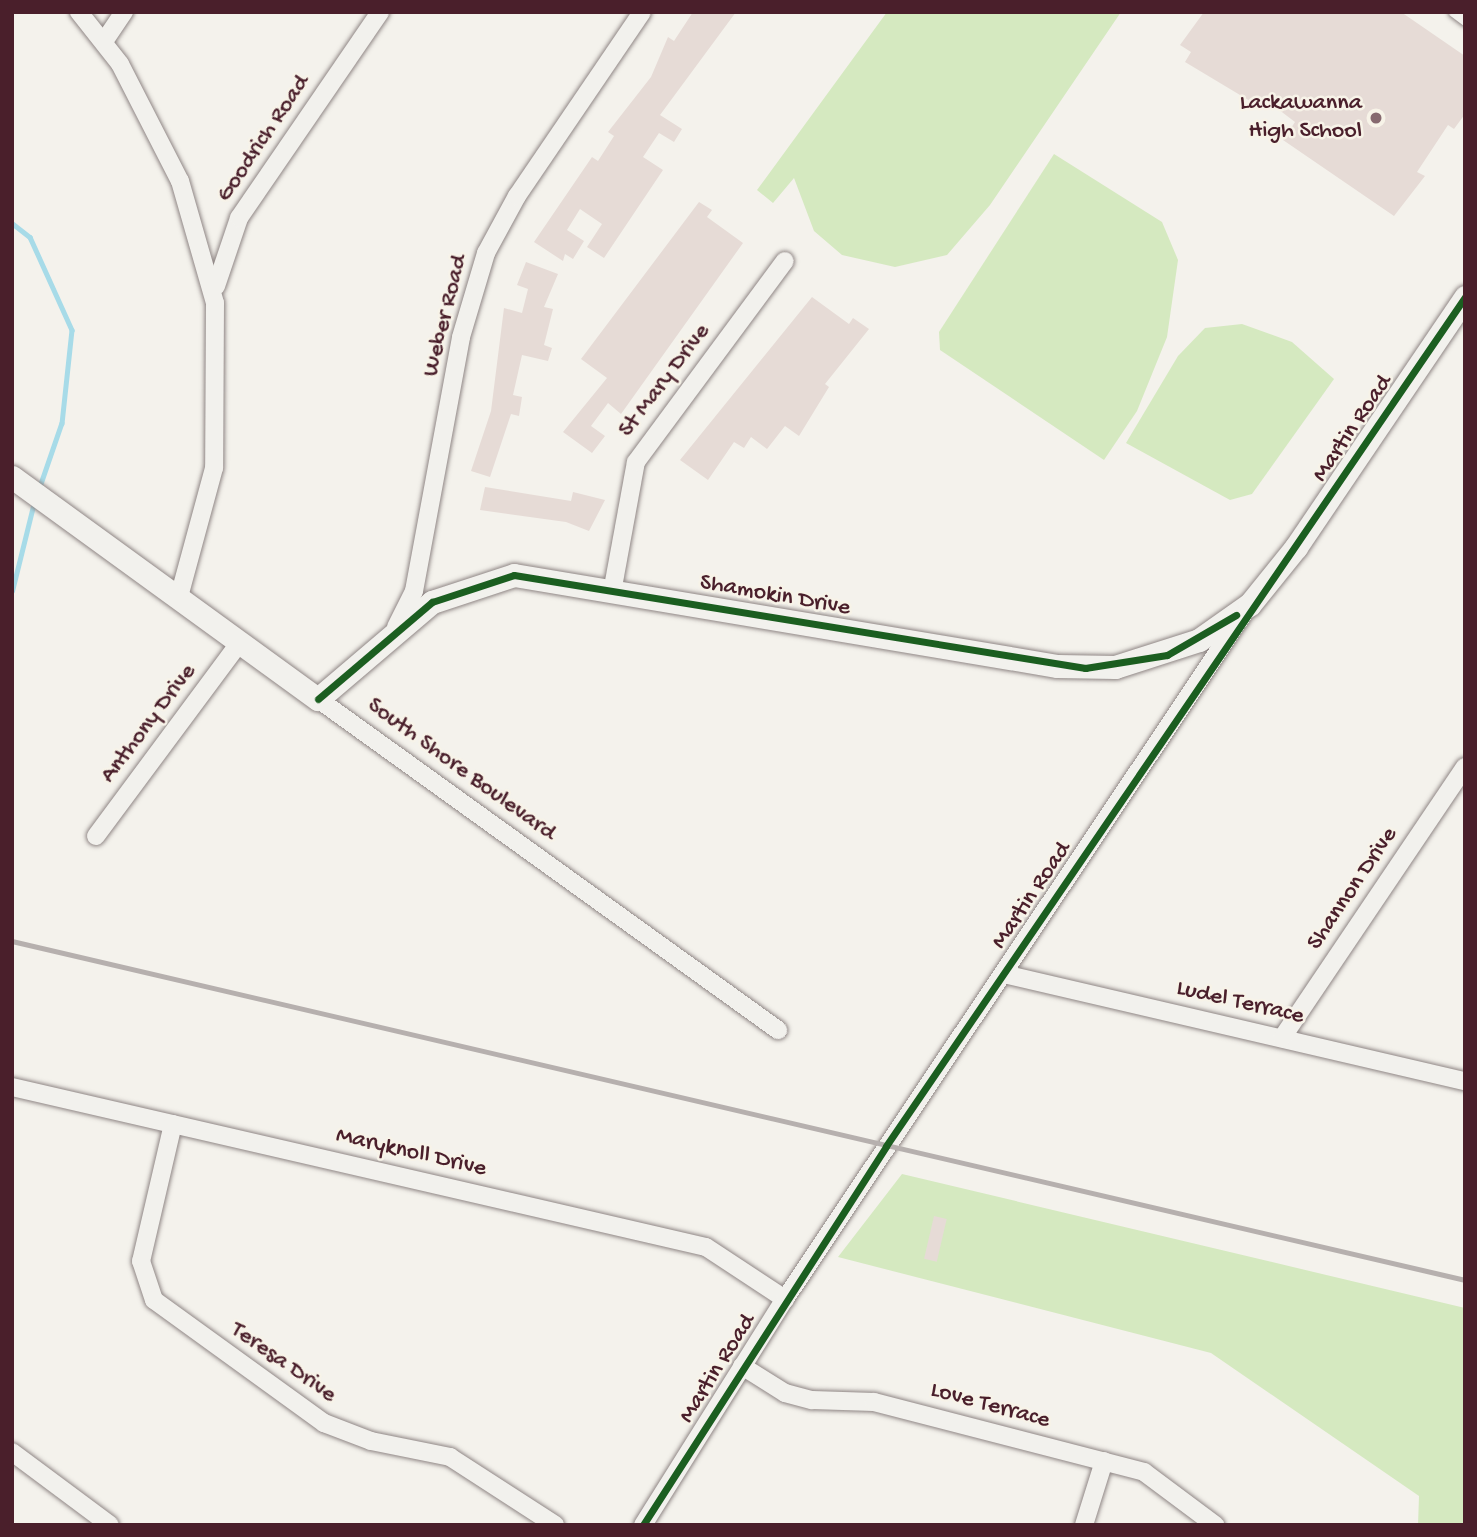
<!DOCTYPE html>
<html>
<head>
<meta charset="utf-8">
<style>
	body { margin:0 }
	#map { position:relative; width:1477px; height:1537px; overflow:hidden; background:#f4f2ec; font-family:"Gochi Hand",sans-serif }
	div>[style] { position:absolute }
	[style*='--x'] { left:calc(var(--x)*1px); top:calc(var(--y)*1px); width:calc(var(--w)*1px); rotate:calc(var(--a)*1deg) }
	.green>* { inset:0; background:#d5e9c0 }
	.stream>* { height:4.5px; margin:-2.25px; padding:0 2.25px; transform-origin:2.25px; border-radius:2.25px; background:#a7dbe8 }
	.building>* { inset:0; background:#e6dbd6; transform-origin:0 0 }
	.roads { filter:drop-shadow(0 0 2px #8f8685) drop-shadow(0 0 2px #8f8685) }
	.service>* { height:9px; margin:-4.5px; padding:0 4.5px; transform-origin:4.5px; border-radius:4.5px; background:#f2f1ed }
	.minor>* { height:18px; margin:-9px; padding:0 9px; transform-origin:9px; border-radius:9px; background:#f2f1ed }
	.tertiary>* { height:23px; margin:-11.5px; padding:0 11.5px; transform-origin:11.5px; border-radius:11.5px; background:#f2f1ed }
	.rail>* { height:4.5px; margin:-2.25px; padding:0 2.25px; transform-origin:2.25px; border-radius:2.25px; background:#b6b0ae }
	.cycleway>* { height:7px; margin:-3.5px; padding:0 3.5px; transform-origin:3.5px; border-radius:3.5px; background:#1b5e20 }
	.dots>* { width:19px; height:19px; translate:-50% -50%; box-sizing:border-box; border:4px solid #f7f3e8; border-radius:50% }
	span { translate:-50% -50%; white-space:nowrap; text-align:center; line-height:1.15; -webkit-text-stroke:5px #f7f3e8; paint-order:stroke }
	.poi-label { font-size:24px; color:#4a1f2b }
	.right { translate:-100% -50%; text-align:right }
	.street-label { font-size:24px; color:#4a1f2b }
	.frame { position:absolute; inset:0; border:14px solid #4a1f2b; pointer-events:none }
</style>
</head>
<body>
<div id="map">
	<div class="green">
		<i style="clip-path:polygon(887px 12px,1121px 12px,990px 205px,947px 255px,895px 267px,842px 255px,814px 231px,794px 178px,773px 203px,757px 190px)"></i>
		<i style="clip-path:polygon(1054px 154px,1162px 222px,1178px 260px,1167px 337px,1137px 411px,1104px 460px,940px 350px,939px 332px)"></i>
		<i style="clip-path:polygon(1242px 324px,1292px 342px,1334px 379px,1252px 494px,1230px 500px,1126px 443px,1178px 356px,1205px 328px)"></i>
		<i style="clip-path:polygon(902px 1174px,1465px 1308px,1465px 1525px,1418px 1525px,1419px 1496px,1211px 1353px,838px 1257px)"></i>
	</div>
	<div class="stream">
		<i style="--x:12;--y:223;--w:23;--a:38"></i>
		<i style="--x:30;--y:237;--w:102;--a:65.7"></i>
		<i style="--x:72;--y:330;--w:94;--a:96.1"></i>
		<i style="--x:62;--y:423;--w:68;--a:109"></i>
		<i style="--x:12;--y:591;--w:92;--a:-76.1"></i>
	</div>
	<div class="building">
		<i style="clip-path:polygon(693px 12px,736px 12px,660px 115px,682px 129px,674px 142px,659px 133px,643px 157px,663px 170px,604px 258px,587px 247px,602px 224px,580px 209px,567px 230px,584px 241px,573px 259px,565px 254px,563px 261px,534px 242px,592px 157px,598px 161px,614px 136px,608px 132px,651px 77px,668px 37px,674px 41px)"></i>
		<i style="clip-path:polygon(1204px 12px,1401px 12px,1465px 56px,1465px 114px,1454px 129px,1448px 125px,1417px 172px,1425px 176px,1394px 216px,1283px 140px,1295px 122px,1266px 100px,1260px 107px,1185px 62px,1191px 52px,1180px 45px)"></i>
		<i style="clip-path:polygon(699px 202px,712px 210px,707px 217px,743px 243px,621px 414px,608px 403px,591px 426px,605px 436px,592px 453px,563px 432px,607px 378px,581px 359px)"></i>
		<i style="clip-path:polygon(526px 262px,558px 274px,544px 307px,553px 309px,544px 345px,552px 348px,548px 361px,522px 355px,513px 395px,522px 397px,519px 416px,511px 414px,490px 477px,471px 471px,491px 411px,504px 308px,522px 313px,528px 289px,517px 285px)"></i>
		<i style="clip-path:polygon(812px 297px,849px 324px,853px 318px,869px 329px,825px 384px,829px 387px,799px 436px,785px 426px,767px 449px,751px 437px,744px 448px,734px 442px,708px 480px,680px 460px)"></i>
		<i style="clip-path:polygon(485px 487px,571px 501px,573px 492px,605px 500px,589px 531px,566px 522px,480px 510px)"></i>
		<i style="left:934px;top:1216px;width:13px;height:44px;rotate:13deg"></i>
	</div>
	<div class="roads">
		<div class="service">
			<i style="--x:1453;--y:12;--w:15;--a:37"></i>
		</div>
		<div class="minor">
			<i style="--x:79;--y:12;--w:66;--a:51.7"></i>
			<i style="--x:120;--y:64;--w:131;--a:62.9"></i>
			<i style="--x:180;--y:181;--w:127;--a:74"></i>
			<i style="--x:215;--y:303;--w:165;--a:90.3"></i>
			<i style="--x:214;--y:468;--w:134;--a:105.2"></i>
			<i style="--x:105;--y:40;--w:34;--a:-56"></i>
			<i style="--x:216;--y:286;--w:72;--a:-71.3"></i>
			<i style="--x:239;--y:218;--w:250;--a:-55.6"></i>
			<i style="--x:613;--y:587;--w:127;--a:-79.6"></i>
			<i style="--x:636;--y:462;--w:250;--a:-53.5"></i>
			<i style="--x:396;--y:627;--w:40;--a:-63.4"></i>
			<i style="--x:414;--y:591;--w:258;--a:-79.5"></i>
			<i style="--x:461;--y:337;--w:88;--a:-73.4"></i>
			<i style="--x:486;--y:253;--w:65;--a:-61.5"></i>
			<i style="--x:517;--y:196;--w:222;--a:-55.8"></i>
			<i style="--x:318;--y:699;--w:567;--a:35.74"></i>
			<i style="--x:96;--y:836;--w:242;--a:-53.4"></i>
			<i style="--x:1004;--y:974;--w:473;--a:13.1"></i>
			<i style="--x:1282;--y:1038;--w:327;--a:-56"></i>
			<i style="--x:12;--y:1087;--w:712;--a:12.98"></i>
			<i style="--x:706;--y:1247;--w:95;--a:33.4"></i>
			<i style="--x:173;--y:1124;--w:141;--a:103.1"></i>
			<i style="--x:141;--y:1261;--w:41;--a:71.6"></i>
			<i style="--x:154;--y:1300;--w:210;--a:35.9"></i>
			<i style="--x:324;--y:1423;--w:50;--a:21"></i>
			<i style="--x:371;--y:1441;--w:81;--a:11.4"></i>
			<i style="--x:450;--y:1457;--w:125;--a:32.9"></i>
			<i style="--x:742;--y:1366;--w:51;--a:32.1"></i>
			<i style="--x:785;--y:1393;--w:28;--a:15"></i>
			<i style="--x:812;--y:1400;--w:62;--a:1.8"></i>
			<i style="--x:874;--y:1402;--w:279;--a:14.5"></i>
			<i style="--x:1144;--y:1472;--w:89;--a:36.7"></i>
			<i style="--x:12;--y:1452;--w:122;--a:36.7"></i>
			<i style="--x:643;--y:1525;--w:267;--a:-57.9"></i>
			<i style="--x:785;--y:1299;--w:825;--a:-56.21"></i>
			<i style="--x:1084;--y:1525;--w:67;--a:-72.6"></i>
		</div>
		<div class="tertiary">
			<i style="--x:12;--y:477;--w:378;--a:36"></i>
			<i style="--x:318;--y:699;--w:150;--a:-40.4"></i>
			<i style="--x:432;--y:602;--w:86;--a:-18.2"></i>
			<i style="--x:514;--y:575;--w:551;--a:9.51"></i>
			<i style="--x:1057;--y:666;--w:58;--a:1"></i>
			<i style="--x:1115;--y:667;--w:88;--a:-17.8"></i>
			<i style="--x:1199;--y:640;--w:62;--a:-35.2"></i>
			<i style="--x:1250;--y:604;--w:73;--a:-51.1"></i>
			<i style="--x:1296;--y:547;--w:302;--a:-55.9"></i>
		</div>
	</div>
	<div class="rail">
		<i style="--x:12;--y:941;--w:1492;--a:13.13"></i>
	</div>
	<div class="cycleway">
		<i style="--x:318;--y:699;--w:150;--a:-40.4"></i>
		<i style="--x:432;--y:602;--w:86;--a:-18.2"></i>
		<i style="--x:514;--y:575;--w:579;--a:9.25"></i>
		<i style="--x:1085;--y:668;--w:83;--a:-9"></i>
		<i style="--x:1167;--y:655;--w:80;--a:-30.1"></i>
		<i style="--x:643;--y:1525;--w:450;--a:-57.3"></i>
		<i style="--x:886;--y:1146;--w:1028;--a:-55.71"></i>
	</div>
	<div class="dots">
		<i style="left:1376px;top:118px;background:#86696f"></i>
	</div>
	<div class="poi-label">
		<span class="right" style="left:1362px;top:118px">Lackawanna<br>High School</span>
	</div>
	<div class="street-label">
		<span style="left:264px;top:139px;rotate:-56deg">Goodrich Road</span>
		<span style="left:446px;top:316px;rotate:-76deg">Weber Road</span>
		<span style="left:665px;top:381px;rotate:-53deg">St Mary Drive</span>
		<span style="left:1353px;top:429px;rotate:-56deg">Martin Road</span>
		<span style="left:775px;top:596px;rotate:10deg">Shamokin Drive</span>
		<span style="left:149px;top:724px;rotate:-53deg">Anthony Drive</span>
		<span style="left:461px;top:770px;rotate:36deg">South Shore Boulevard</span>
		<span style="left:1353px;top:889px;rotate:-56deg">Shannon Drive</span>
		<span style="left:1032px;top:896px;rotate:-56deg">Martin Road</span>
		<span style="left:1240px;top:1003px;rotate:13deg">Ludel Terrace</span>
		<span style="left:411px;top:1153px;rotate:13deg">Maryknoll Drive</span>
		<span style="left:283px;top:1363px;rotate:35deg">Teresa Drive</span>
		<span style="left:718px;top:1369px;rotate:-58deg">Martin Road</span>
		<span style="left:990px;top:1406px;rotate:15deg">Love Terrace</span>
	</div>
	<div class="frame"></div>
</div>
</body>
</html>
